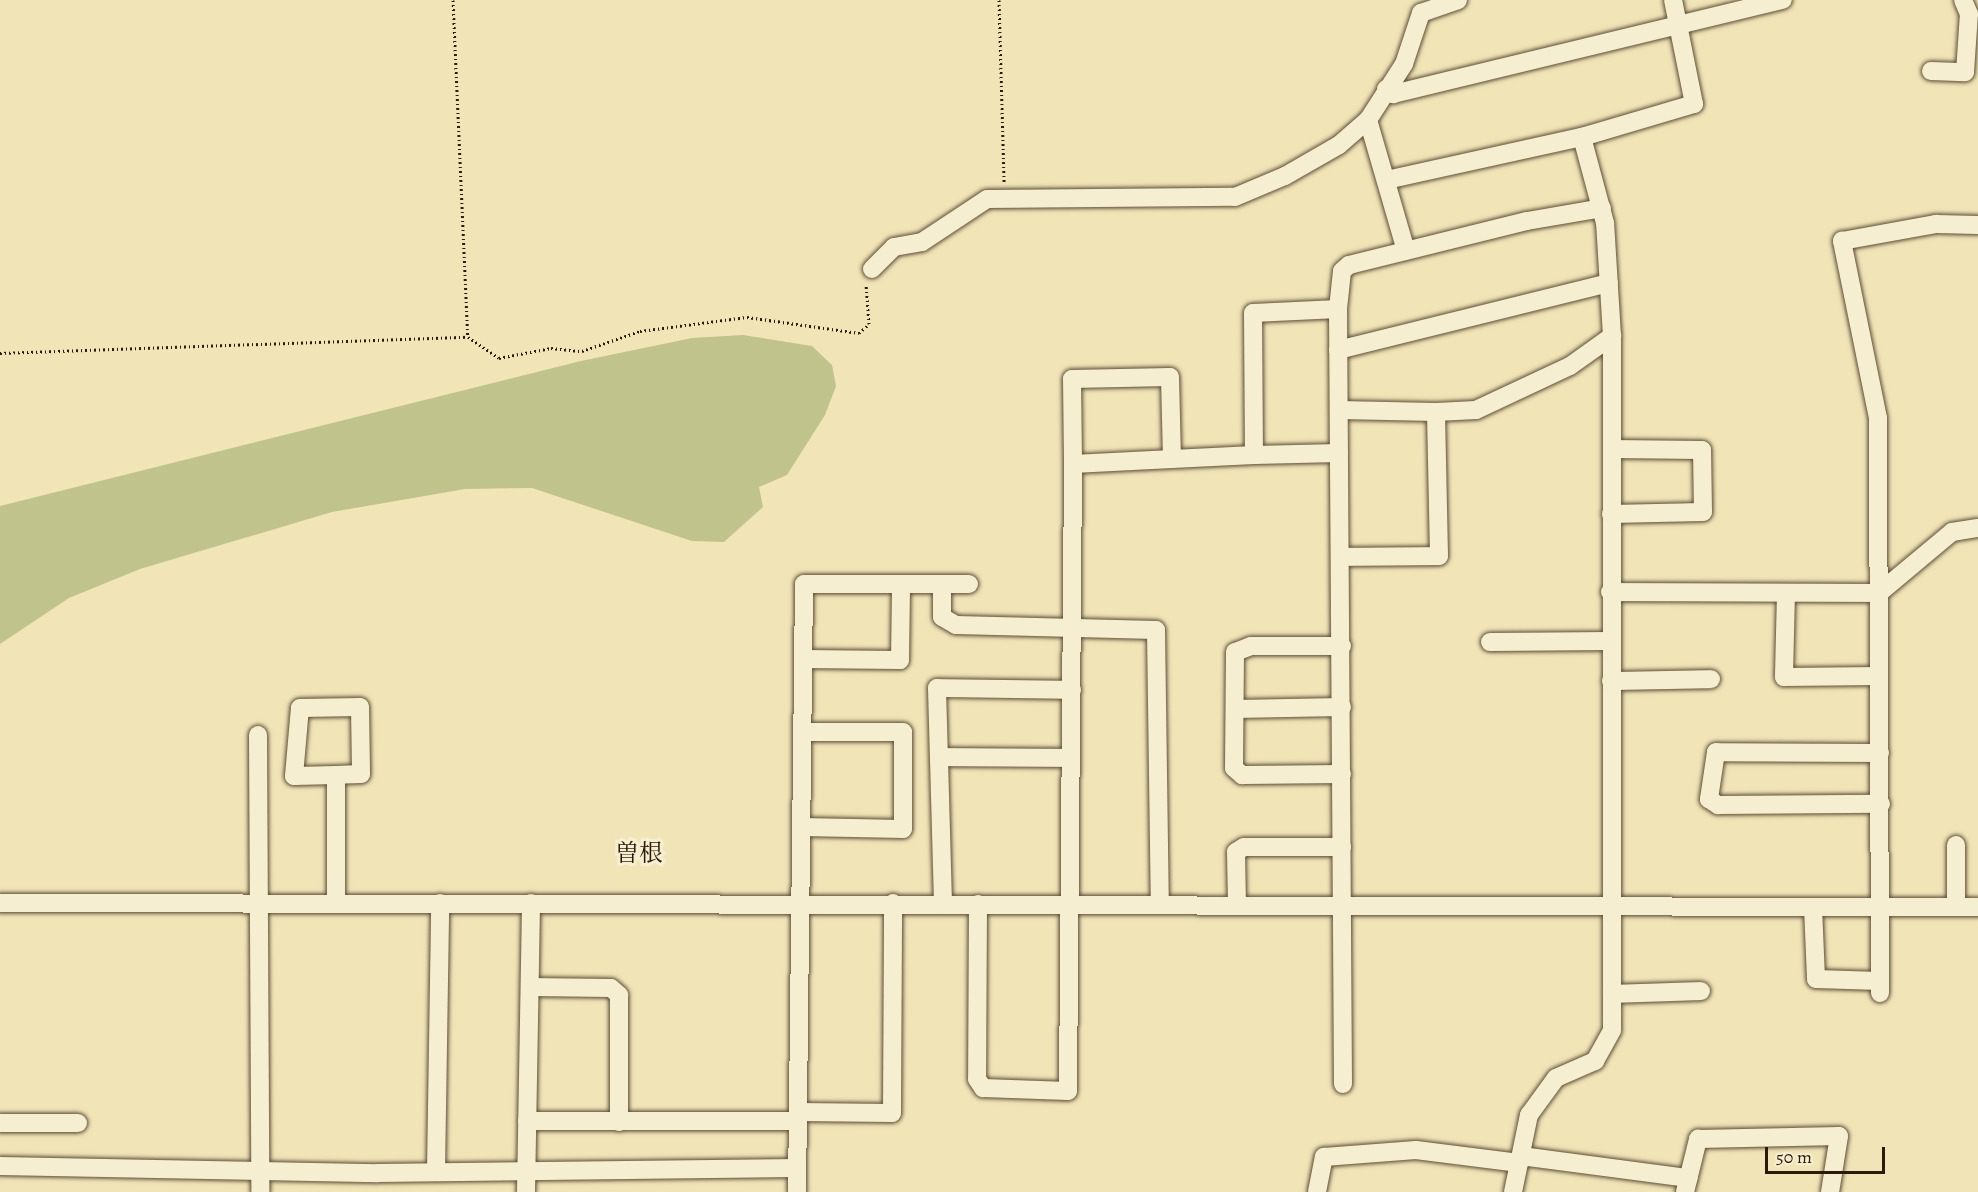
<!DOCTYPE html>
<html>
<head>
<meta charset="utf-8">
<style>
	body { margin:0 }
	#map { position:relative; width:1978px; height:1192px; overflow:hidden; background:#f1e5b8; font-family:Alegreya,"Noto Serif JP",serif }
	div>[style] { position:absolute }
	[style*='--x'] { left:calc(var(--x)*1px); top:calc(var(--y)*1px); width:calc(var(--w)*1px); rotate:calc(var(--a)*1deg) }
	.green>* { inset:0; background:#c0c38b }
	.path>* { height:3px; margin-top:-1.5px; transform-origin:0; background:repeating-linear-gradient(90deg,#2c1a08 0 1.5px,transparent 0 4.5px) }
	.roads { filter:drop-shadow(0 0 2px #5d4d34) drop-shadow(0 0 2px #5d4d34) }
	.minor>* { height:18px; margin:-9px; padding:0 9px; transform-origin:9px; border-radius:9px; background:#f6eed1 }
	span { translate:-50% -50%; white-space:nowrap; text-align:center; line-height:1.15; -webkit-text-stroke:6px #f6eed1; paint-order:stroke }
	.quarter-label { font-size:24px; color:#2c1a08 }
	.scale { position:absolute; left:1765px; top:1147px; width:120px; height:27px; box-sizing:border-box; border:3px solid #2c1a08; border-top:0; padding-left:8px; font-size:18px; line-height:21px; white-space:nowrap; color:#2c1a08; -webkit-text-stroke:4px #f6eed1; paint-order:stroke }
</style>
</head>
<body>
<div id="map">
	<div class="green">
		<i style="clip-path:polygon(743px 335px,812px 346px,832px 365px,836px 386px,825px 415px,787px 475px,759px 487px,763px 507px,724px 542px,692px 541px,532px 488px,465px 489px,332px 512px,140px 569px,69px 598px,0 644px,0 506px,581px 361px,692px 338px)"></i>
	</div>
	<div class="path">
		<i style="--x:453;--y:0;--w:337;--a:87.5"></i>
		<i style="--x:999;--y:0;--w:182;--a:88.4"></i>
		<i style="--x:0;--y:353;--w:468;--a:-2"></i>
		<i style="--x:468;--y:337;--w:37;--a:34"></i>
		<i style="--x:499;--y:358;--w:53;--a:-10.9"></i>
		<i style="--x:551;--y:348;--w:31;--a:6"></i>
		<i style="--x:582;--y:351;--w:61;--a:-19"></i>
		<i style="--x:640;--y:331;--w:108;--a:-7.5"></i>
		<i style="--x:747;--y:317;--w:113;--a:8.1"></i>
		<i style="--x:859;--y:333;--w:13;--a:-42"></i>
		<i style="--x:869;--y:324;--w:40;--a:-94.3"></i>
	</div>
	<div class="roads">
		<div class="minor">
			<i style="--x:1931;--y:71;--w:34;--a:2"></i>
			<i style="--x:1965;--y:72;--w:58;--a:-86.1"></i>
			<i style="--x:1969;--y:14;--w:15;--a:-113"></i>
			<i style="--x:1386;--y:89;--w:9;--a:36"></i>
			<i style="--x:1393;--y:94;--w:401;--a:-13.6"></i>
			<i style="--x:1368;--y:120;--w:136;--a:73.8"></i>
			<i style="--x:1386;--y:180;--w:201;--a:-12.4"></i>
			<i style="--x:1582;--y:137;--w:117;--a:-16.4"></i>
			<i style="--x:1694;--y:104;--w:106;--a:-101.4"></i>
			<i style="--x:872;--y:269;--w:31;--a:-45"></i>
			<i style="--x:894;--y:247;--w:28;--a:-10"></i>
			<i style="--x:922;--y:242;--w:78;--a:-33.5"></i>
			<i style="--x:987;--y:199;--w:248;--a:-0.5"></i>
			<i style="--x:1235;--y:197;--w:54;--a:-22.8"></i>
			<i style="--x:1285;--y:176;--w:62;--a:-29.9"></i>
			<i style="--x:1339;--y:145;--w:38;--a:-41"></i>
			<i style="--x:1368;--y:120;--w:67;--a:-57.3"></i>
			<i style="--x:1404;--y:64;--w:54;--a:-71.6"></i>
			<i style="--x:1421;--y:13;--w:39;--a:-19"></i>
			<i style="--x:1338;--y:309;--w:85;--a:177.3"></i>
			<i style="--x:1253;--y:313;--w:142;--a:89.6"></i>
			<i style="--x:1254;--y:455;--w:85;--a:-1.3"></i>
			<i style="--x:1338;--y:350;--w:279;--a:-13.9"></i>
			<i style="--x:1339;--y:410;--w:97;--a:1.2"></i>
			<i style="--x:1172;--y:459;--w:82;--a:-91.4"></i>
			<i style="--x:1170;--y:377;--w:98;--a:178.8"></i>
			<i style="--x:1072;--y:379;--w:85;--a:89.3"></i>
			<i style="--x:1073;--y:464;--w:99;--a:-2.9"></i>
			<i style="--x:1172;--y:459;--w:82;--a:-2.8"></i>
			<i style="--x:1611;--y:514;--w:92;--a:-1.2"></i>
			<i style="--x:1703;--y:512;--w:62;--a:-90.9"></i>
			<i style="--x:1702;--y:450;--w:90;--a:-179.4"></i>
			<i style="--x:1341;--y:557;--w:98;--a:-0.6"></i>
			<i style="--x:1439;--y:556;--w:144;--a:-91.2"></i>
			<i style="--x:1436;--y:412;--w:40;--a:-2.9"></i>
			<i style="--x:1476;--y:410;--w:104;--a:-25.1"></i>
			<i style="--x:1570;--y:366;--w:52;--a:-35.5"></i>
			<i style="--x:942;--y:584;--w:33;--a:90"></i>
			<i style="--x:942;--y:617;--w:16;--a:30"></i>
			<i style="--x:956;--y:625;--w:200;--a:1.4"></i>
			<i style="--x:1156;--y:630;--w:274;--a:89.2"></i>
			<i style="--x:1610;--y:592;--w:269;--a:0.2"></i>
			<i style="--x:1879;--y:593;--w:95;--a:-39.9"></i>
			<i style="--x:1952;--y:532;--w:26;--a:-9"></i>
			<i style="--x:1786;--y:593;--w:84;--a:91.4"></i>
			<i style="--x:1784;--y:677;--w:95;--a:-0.6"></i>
			<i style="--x:1490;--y:642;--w:120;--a:-0.5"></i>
			<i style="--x:1342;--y:646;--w:91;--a:180"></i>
			<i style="--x:1251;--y:646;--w:17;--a:159"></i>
			<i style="--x:1235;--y:652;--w:116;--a:90.5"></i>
			<i style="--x:1234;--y:768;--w:11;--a:41"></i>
			<i style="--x:1242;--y:775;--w:100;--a:-0.6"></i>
			<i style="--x:803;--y:659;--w:97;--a:0.6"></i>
			<i style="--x:900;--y:660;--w:76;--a:-89.2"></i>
			<i style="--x:1611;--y:681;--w:100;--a:-1.1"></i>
			<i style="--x:1235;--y:709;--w:107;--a:-1.1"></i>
			<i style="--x:258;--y:735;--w:457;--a:89.7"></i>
			<i style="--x:1880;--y:753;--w:164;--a:-179.7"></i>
			<i style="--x:1716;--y:752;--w:48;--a:98.5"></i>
			<i style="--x:1709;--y:799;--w:11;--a:34"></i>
			<i style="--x:1718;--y:805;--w:163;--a:-0.4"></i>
			<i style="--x:939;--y:757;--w:131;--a:0.4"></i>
			<i style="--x:336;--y:775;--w:42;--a:178.6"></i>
			<i style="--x:294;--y:776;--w:68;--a:-85"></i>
			<i style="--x:300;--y:708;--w:60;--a:-1"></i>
			<i style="--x:360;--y:707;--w:67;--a:89.1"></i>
			<i style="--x:361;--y:774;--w:25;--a:178"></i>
			<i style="--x:336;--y:775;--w:128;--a:90"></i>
			<i style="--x:802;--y:827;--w:101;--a:1.1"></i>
			<i style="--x:903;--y:829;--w:97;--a:-90"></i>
			<i style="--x:903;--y:732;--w:101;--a:180"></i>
			<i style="--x:1956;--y:845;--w:62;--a:90"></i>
			<i style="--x:0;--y:903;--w:1978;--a:0.12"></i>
			<i style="--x:943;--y:903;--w:215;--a:-91.6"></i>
			<i style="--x:937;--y:688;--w:135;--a:0.8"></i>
			<i style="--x:978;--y:904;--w:175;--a:90.3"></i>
			<i style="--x:977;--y:1079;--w:11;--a:56"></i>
			<i style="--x:983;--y:1088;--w:85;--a:2"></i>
			<i style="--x:1068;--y:1091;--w:627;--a:-89.54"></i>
			<i style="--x:1237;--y:904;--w:52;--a:-91.1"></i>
			<i style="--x:1236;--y:852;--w:9;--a:-32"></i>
			<i style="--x:1244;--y:847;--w:98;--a:0"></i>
			<i style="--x:1813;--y:907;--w:72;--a:87.6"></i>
			<i style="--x:1816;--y:979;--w:64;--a:1.8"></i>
			<i style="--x:530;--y:987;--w:81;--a:0.7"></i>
			<i style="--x:611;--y:988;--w:11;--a:41"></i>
			<i style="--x:619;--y:995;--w:127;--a:90"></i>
			<i style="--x:1880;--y:993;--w:575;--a:-90.2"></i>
			<i style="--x:1878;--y:418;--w:181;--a:-101.5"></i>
			<i style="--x:1842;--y:241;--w:96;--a:-10.3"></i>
			<i style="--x:1936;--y:224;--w:42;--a:1.4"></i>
			<i style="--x:1612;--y:994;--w:89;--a:-1.9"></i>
			<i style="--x:1343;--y:1084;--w:775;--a:-90.37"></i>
			<i style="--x:1338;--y:309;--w:38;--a:-84"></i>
			<i style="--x:1342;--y:271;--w:9;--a:-41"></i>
			<i style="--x:1349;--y:265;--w:183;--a:-13.9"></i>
			<i style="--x:1527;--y:221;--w:76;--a:-9.8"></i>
			<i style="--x:798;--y:1112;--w:94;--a:0.6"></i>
			<i style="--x:892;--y:1113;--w:210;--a:-89.7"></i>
			<i style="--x:527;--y:1121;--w:270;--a:0"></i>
			<i style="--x:0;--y:1123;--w:78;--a:0"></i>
			<i style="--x:1521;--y:1156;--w:169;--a:7.5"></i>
			<i style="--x:0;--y:1166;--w:378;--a:1.1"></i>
			<i style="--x:378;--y:1173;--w:419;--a:-0.7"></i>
			<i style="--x:436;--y:1172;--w:269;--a:-89.1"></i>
			<i style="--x:526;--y:1192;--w:289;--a:-89"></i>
			<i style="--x:797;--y:1192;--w:608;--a:-89.34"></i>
			<i style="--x:804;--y:584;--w:165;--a:0"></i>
			<i style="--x:1317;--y:1192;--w:36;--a:-79"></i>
			<i style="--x:1324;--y:1157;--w:92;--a:-4.4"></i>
			<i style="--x:1416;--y:1150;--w:104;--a:7.2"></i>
			<i style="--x:1513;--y:1192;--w:79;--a:-78.3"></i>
			<i style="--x:1529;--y:1115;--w:46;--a:-53.9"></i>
			<i style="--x:1556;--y:1078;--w:43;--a:-23.6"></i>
			<i style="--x:1595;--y:1061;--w:35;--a:-61"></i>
			<i style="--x:1612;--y:1030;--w:694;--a:-90"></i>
			<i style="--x:1612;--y:336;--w:113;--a:-93.5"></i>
			<i style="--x:1605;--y:223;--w:89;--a:-105"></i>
			<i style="--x:1685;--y:1192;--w:55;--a:-76.2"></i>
			<i style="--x:1698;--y:1139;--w:141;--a:-1.2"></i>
			<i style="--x:1839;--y:1136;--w:57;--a:99.1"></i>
		</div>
	</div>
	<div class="quarter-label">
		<span style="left:639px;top:854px">曽根</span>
	</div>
	<div class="scale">50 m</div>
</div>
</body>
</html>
